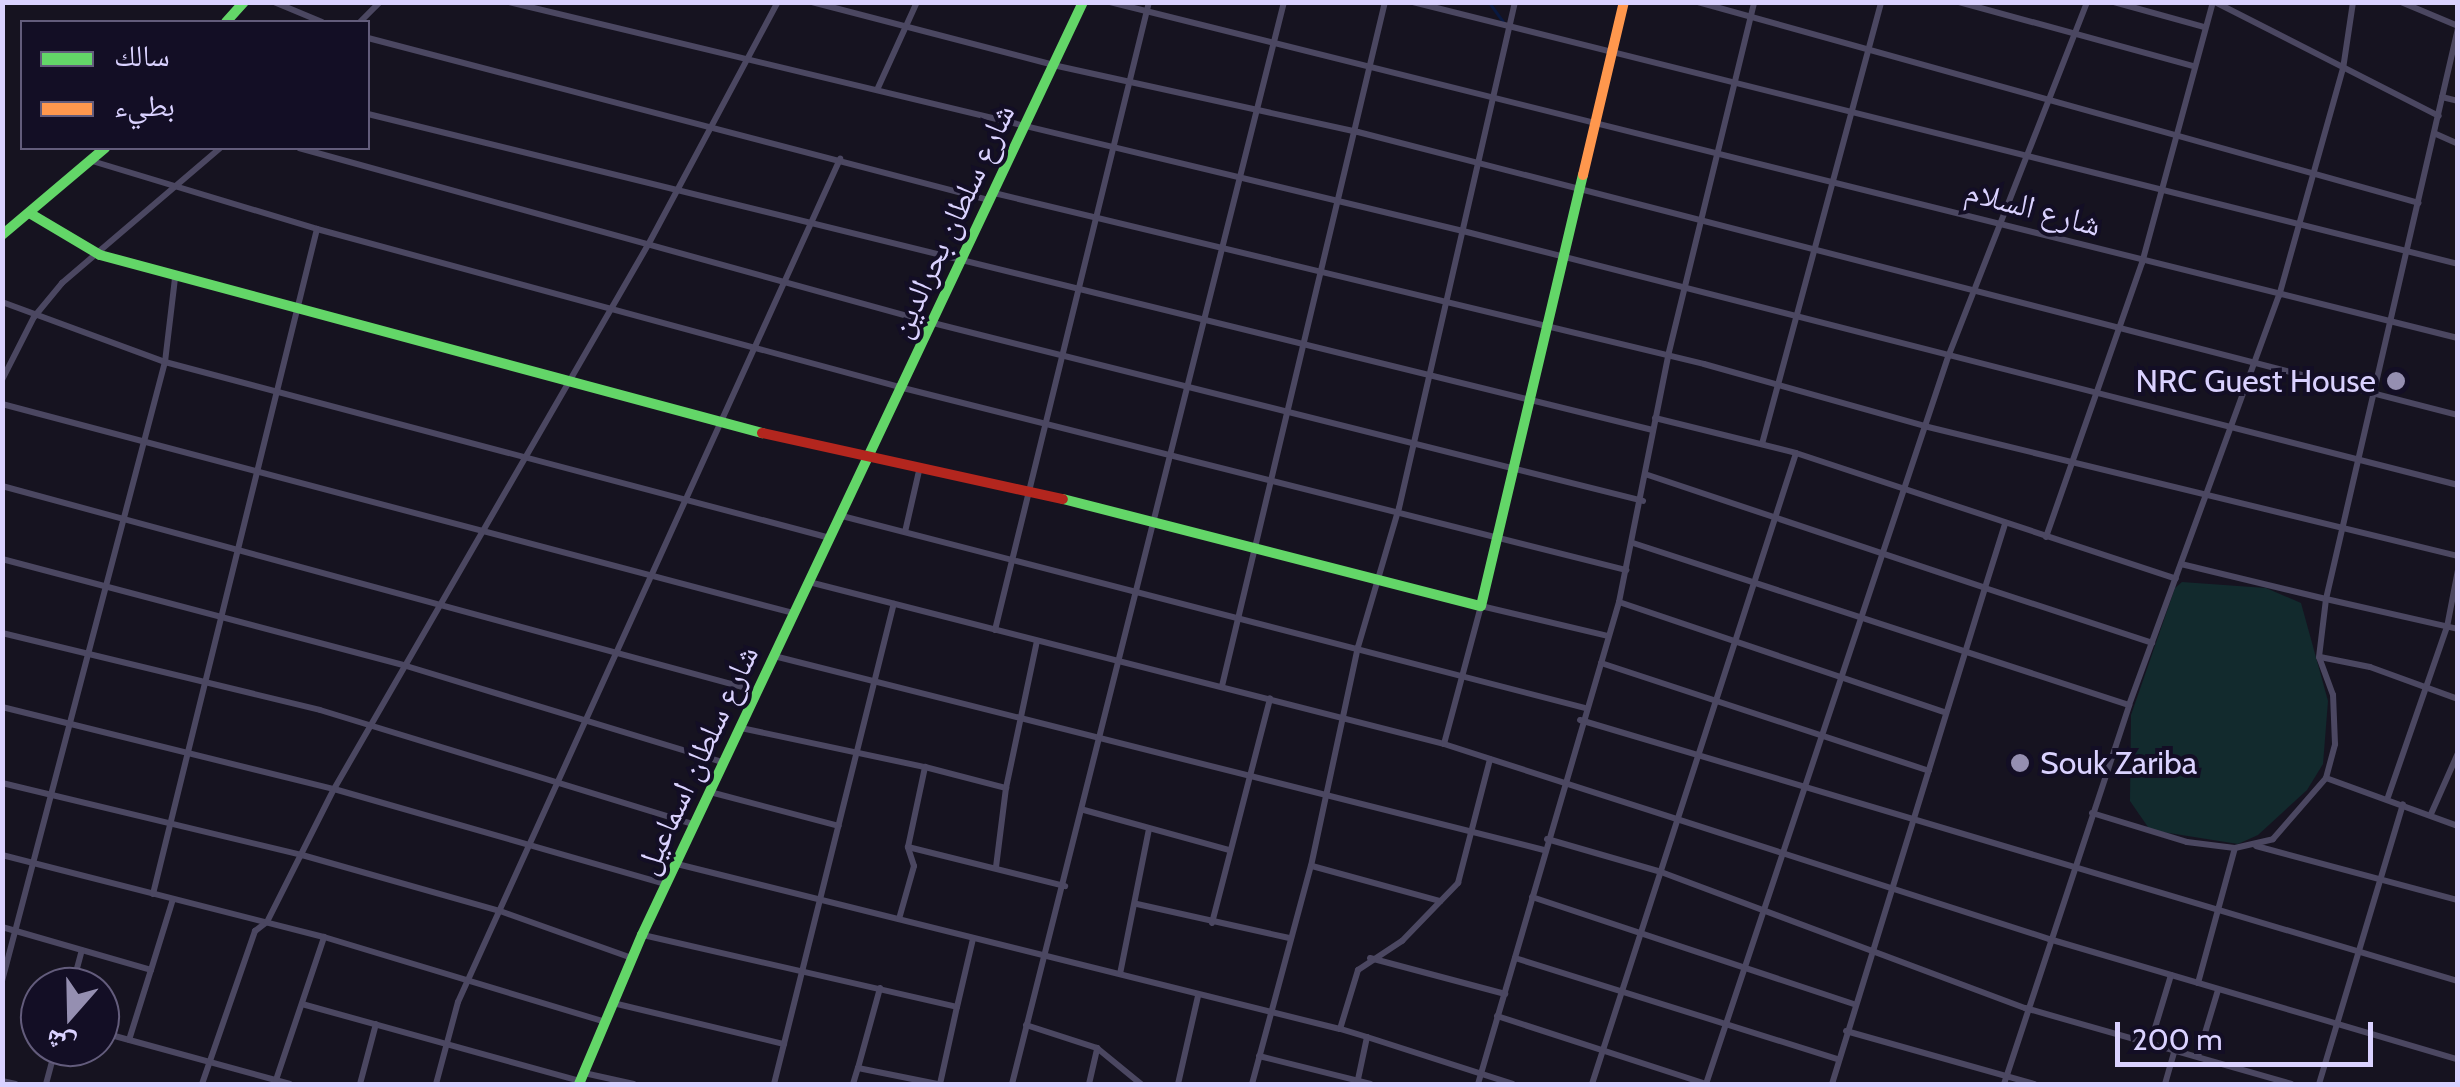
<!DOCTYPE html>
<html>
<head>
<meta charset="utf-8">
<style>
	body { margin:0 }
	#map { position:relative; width:2460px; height:1087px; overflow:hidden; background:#161320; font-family:Cabin,"Noto Naskh Arabic",sans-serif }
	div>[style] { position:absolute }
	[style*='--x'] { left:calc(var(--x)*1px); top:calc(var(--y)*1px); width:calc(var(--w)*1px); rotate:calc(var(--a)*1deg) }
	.green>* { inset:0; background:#122a2d }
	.stream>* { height:2.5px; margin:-1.25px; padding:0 1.25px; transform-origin:1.25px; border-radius:1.25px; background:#091940 }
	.street>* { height:6px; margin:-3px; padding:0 3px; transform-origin:3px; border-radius:3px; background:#4b4761 }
	.fast>* { height:10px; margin:-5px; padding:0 5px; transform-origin:5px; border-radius:5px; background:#63d668 }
	.slow>* { height:10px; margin:-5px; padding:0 5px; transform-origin:5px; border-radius:5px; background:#ff974d }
	.jam>* { height:10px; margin:-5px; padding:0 5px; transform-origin:5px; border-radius:5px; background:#b3261e }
	.dots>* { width:28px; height:28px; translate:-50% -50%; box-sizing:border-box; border:5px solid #130e25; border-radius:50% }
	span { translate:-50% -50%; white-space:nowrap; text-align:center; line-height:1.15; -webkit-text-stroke:8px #130e25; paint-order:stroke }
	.street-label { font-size:32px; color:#dad2ff }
	.poi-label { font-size:32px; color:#dad2ff }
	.right { translate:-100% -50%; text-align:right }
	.left { translate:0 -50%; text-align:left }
	.frame { position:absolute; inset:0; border:5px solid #dad2ff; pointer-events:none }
	.legend { position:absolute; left:20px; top:20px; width:350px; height:130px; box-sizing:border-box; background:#130e25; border:2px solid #635c7c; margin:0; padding:12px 18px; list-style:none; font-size:30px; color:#dad2ff }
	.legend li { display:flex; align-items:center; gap:20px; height:50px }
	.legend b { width:50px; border:2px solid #635c7c }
	.north { position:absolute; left:20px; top:967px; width:100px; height:100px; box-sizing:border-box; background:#130e25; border:2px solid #635c7c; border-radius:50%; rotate:200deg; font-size:28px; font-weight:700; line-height:40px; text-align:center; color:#dad2ff }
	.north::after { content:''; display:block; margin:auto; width:35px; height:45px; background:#958fb1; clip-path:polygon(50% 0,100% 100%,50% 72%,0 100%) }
	.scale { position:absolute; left:2115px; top:1022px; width:258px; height:45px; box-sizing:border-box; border:5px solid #dad2ff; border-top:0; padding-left:12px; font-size:30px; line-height:35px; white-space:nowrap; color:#dad2ff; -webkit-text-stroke:8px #130e25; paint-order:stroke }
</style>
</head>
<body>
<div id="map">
	<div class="green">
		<i style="clip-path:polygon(2182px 582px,2266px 588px,2301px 603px,2328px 701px,2323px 764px,2307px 790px,2258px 835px,2238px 844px,2150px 830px,2130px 801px,2131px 715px,2175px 588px)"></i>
	</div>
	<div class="stream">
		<i style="--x:1489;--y:2;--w:24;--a:54"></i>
	</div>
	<div class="street">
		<i style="--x:274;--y:2;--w:52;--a:22.6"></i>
		<i style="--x:509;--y:2;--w:981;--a:13.5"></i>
		<i style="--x:1463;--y:231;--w:1027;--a:14.32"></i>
		<i style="--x:812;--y:2;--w:249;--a:14.6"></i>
		<i style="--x:1053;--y:65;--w:312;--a:12.4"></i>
		<i style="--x:1358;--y:132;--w:1136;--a:14.43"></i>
		<i style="--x:1110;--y:2;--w:1389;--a:14"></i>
		<i style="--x:1413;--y:2;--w:1077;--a:14.07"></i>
		<i style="--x:1698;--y:2;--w:748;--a:15.58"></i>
		<i style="--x:1959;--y:2;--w:243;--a:15.3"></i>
		<i style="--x:2114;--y:2;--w:93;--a:15.5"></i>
		<i style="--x:2215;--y:2;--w:251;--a:27"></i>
		<i style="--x:2401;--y:2;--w:62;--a:22.8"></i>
		<i style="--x:360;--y:22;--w:28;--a:-45"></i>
		<i style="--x:368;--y:38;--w:642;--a:14.62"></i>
		<i style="--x:877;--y:90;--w:97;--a:-65.6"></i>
		<i style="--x:2442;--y:97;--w:16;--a:14"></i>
		<i style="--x:368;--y:114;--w:1323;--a:13.82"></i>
		<i style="--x:2436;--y:134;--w:24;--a:24"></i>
		<i style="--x:299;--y:148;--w:658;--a:15.43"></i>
		<i style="--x:933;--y:323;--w:732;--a:14.07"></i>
		<i style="--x:92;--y:161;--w:235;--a:16.8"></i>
		<i style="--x:317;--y:229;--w:607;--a:15.18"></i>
		<i style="--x:903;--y:388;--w:746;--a:14.13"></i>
		<i style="--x:994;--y:193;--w:730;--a:13.54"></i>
		<i style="--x:1704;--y:364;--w:229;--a:15.7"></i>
		<i style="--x:1924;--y:426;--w:550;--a:13.68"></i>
		<i style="--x:2;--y:302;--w:174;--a:20.2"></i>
		<i style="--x:165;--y:362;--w:688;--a:14.82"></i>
		<i style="--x:2;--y:380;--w:71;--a:-63.1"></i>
		<i style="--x:34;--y:317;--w:44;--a:-50.5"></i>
		<i style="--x:62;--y:283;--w:208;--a:-40.5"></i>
		<i style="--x:2;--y:404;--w:818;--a:14.8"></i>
		<i style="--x:1655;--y:418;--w:145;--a:13.9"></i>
		<i style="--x:1796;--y:453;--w:400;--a:18.3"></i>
		<i style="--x:1762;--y:444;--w:458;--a:-74.9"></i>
		<i style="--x:1648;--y:475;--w:355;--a:18.5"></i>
		<i style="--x:1985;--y:588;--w:519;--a:107.14"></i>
		<i style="--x:2;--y:486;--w:782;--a:15.19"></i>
		<i style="--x:842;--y:516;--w:767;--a:14.49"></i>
		<i style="--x:2005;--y:524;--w:67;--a:107.4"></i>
		<i style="--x:1985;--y:588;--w:176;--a:18.2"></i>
		<i style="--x:905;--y:532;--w:63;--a:-77.1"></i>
		<i style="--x:2046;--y:537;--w:290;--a:-70.7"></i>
		<i style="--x:2142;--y:263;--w:270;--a:-74.8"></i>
		<i style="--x:1633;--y:543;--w:522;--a:18.09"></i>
		<i style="--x:2;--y:559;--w:415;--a:14.8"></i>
		<i style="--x:403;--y:665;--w:334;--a:16.9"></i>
		<i style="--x:2181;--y:564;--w:149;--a:13.6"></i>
		<i style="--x:2326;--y:599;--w:586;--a:-76.98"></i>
		<i style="--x:809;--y:582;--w:655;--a:14.31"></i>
		<i style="--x:1444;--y:744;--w:636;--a:17.86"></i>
		<i style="--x:2049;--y:939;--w:426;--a:16.4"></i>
		<i style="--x:1619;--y:602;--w:345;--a:18.7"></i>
		<i style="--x:995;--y:630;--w:647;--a:-76.22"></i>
		<i style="--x:2;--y:633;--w:327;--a:13.6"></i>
		<i style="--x:320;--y:710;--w:391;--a:17"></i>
		<i style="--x:774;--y:656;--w:794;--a:14.14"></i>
		<i style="--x:2320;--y:657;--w:51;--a:11.3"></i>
		<i style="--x:2370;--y:667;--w:94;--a:20"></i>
		<i style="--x:1601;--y:663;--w:345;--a:18.2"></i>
		<i style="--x:1222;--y:686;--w:703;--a:-76.6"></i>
		<i style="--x:2;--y:707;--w:342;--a:13.9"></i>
		<i style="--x:334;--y:789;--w:345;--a:16"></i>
		<i style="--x:1580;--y:720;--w:916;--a:16.56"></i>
		<i style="--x:741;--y:728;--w:188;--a:12"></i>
		<i style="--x:1444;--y:744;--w:143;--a:-75"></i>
		<i style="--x:1481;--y:606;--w:130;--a:13.3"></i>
		<i style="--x:2326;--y:778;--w:140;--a:20"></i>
		<i style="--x:2;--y:783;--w:309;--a:13.5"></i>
		<i style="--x:302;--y:855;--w:206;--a:15.8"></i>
		<i style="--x:500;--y:911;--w:140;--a:19.6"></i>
		<i style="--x:710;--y:792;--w:133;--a:14.8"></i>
		<i style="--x:2388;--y:797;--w:180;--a:-70.9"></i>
		<i style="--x:2447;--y:627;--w:58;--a:-79.1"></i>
		<i style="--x:1084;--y:810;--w:150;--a:15.4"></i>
		<i style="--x:2092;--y:813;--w:99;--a:17"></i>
		<i style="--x:2187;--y:842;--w:48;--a:7.1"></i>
		<i style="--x:2235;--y:848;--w:39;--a:-13"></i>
		<i style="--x:2273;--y:839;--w:81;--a:-49"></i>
		<i style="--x:2326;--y:778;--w:35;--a:-75"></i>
		<i style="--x:2335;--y:744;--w:49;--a:-92.3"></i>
		<i style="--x:2333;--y:695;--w:40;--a:-110.2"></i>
		<i style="--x:2319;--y:657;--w:58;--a:-83.1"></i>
		<i style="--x:2326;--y:599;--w:135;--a:12.8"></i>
		<i style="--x:2431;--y:814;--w:67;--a:-66.1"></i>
		<i style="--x:1547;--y:839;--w:119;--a:16.1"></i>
		<i style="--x:1661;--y:872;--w:389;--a:20.5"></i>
		<i style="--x:2025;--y:1008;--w:277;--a:15.9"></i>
		<i style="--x:2256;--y:846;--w:209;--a:15"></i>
		<i style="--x:908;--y:847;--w:162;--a:14"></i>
		<i style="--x:2;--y:855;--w:332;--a:14.3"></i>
		<i style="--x:324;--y:937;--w:294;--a:16.8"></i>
		<i style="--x:677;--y:864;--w:683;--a:13.98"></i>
		<i style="--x:1312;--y:866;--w:133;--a:15.3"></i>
		<i style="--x:996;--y:867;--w:80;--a:-82.8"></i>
		<i style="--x:153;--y:894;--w:685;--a:-76.15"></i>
		<i style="--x:1532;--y:897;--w:339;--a:18.4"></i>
		<i style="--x:1137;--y:904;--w:156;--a:12.6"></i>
		<i style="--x:899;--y:919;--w:55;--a:-74.2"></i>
		<i style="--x:914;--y:866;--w:20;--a:-108"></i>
		<i style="--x:908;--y:847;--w:82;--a:-78"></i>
		<i style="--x:925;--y:767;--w:84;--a:14.5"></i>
		<i style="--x:1006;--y:788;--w:150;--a:-78.1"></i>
		<i style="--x:1212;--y:923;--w:232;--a:-75.5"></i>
		<i style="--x:2;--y:927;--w:155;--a:16.1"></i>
		<i style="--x:151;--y:970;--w:74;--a:-72.8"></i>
		<i style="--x:643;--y:935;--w:322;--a:12.9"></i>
		<i style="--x:957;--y:1007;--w:70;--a:-76.8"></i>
		<i style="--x:1370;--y:958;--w:140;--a:14.9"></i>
		<i style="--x:1515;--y:958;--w:338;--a:17.4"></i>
		<i style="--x:1120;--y:974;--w:148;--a:-78.7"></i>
		<i style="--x:2;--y:981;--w:640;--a:-75.25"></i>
		<i style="--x:165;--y:362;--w:85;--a:-83.2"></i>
		<i style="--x:2198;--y:983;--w:140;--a:-74.7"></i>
		<i style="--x:72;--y:987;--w:38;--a:-75"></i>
		<i style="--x:613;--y:1003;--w:176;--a:13.5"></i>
		<i style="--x:302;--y:1004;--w:288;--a:15.5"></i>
		<i style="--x:1497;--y:1016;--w:220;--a:18"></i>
		<i style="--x:1706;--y:1084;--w:766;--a:-71.59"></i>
		<i style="--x:1948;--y:357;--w:381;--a:-68.6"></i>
		<i style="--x:1026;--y:1025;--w:75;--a:17.9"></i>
		<i style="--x:1097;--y:1048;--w:57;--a:39.3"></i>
		<i style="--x:1846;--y:1031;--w:196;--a:15.7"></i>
		<i style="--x:100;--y:1032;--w:197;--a:15.3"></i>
		<i style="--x:1367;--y:1037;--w:153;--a:17.8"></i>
		<i style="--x:129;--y:1040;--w:73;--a:-72.6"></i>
		<i style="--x:2151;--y:1041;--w:69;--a:-73.1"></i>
		<i style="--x:1259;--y:1056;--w:115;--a:14"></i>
		<i style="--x:2198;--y:1056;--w:69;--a:-73.1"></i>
		<i style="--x:858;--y:1068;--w:83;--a:-74.6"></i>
		<i style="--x:584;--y:1073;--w:51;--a:12.4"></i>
		<i style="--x:276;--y:1080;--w:151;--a:-71.4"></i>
		<i style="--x:2;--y:1081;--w:14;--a:12"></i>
		<i style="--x:46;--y:1084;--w:38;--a:-75"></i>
		<i style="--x:202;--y:1084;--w:162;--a:-70.9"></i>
		<i style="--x:255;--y:931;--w:15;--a:-37"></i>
		<i style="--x:267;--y:922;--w:149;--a:-63.3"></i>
		<i style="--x:334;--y:789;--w:628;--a:-60.01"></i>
		<i style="--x:648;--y:245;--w:276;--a:-61.9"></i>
		<i style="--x:360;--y:1084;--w:62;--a:-75.1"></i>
		<i style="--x:436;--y:1084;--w:85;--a:-75"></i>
		<i style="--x:458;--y:1002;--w:926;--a:-65.62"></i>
		<i style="--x:774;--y:1084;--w:495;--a:-76"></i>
		<i style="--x:853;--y:1084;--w:17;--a:-73"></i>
		<i style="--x:858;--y:1068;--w:81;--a:11.4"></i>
		<i style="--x:940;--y:1084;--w:79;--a:-77.6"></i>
		<i style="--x:1012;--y:1084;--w:1116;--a:-75.89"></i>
		<i style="--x:1089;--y:1084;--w:37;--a:-77"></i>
		<i style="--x:1178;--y:1084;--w:90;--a:-77.2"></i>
		<i style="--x:1252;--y:1084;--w:226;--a:-74.9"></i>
		<i style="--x:1311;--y:866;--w:224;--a:-77.9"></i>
		<i style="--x:1358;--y:647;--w:145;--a:-73.6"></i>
		<i style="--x:1399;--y:508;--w:519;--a:-77.09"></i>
		<i style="--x:1357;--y:1084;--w:48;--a:-78"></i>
		<i style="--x:1367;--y:1037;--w:28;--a:-163"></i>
		<i style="--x:1340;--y:1029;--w:62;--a:-73"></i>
		<i style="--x:1358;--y:970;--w:53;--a:-33.4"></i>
		<i style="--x:1402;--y:941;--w:81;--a:-46"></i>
		<i style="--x:1458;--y:883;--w:128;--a:-75.5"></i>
		<i style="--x:1478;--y:1084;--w:502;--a:-73.69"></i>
		<i style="--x:1619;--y:602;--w:251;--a:-78.7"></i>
		<i style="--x:1668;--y:356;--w:364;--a:-76.3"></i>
		<i style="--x:1592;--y:1084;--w:663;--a:-72.08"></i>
		<i style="--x:2004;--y:1084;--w:399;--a:-71.7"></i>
		<i style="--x:2129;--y:705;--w:436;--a:-69.9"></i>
		<i style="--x:2279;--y:296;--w:236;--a:-74.3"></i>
		<i style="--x:2343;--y:69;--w:68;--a:-81.5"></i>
		<i style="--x:2165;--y:1084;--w:36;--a:-74"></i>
		<i style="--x:2319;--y:1084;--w:292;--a:-73.3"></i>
	</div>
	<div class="fast">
		<i style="--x:226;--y:22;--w:27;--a:-48"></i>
		<i style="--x:31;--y:214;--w:80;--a:30.7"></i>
		<i style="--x:100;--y:255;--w:686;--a:15.05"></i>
		<i style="--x:2;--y:235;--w:135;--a:-40.2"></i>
		<i style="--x:1063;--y:499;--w:431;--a:14.4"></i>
		<i style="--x:1481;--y:606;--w:443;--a:-76.7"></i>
		<i style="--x:579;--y:1084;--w:162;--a:-67.1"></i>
		<i style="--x:642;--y:935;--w:1032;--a:-64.7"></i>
	</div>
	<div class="slow">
		<i style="--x:1583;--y:175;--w:178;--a:-76.7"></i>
	</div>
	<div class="jam">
		<i style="--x:762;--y:433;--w:308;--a:12.4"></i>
	</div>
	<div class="dots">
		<i style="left:2396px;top:381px;background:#958fb1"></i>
		<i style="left:2020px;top:763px;background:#958fb1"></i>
	</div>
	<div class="street-label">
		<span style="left:2033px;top:208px;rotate:15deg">شارع السلام</span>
		<span style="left:952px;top:221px;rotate:-65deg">شارع سلطان بحرالدين</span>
		<span style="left:697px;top:760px;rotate:-65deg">شارع سلطان اسماعيل</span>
	</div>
	<div class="poi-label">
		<span class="right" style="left:2376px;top:381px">NRC Guest House</span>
		<span class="left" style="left:2040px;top:763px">Souk Zariba</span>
	</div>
	<div class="frame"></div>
	<ul class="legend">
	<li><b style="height:12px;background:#63d668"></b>سالك</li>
	<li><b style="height:12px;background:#ff974d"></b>بطيء</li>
	</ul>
	<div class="north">ش</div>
	<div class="scale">200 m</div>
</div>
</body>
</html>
